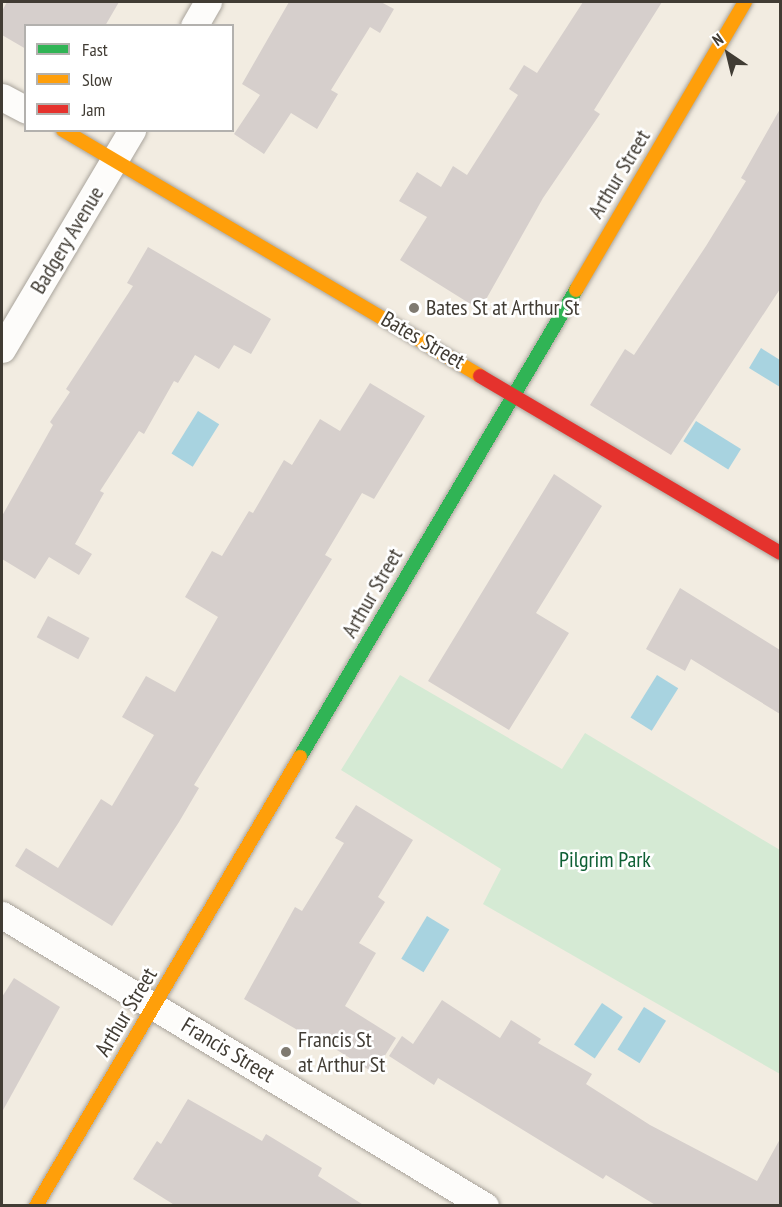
<!DOCTYPE html>
<html>
<head>
<meta charset="utf-8">
<style>
	body { margin:0 }
	#map { position:relative; width:782px; height:1207px; overflow:hidden; background:#f2ece1; font-family:"PT Sans Narrow",sans-serif }
	div>[style] { position:absolute }
	[style*='--x'] { left:calc(var(--x)*1px); top:calc(var(--y)*1px); width:calc(var(--w)*1px); rotate:calc(var(--a)*1deg) }
	.green>* { inset:0; background:#d5ead4 }
	.water>* { inset:0; background:#a8d3e0; transform-origin:0 0 }
	.building>* { inset:0; background:#d6cfcc; transform-origin:0 0 }
	.roads { filter:drop-shadow(0 0 2px #a9a49c) drop-shadow(0 0 2px #a9a49c) }
	.street>* { height:27px; margin:-13.5px; padding:0 13.5px; transform-origin:13.5px; border-radius:13.5px; background:#fdfcfa }
	.fast>* { height:14px; margin:-7px; padding:0 7px; transform-origin:7px; border-radius:7px; background:#30b455 }
	.slow>* { height:14px; margin:-7px; padding:0 7px; transform-origin:7px; border-radius:7px; background:#ff9f0a }
	.jam>* { height:14px; margin:-7px; padding:0 7px; transform-origin:7px; border-radius:7px; background:#e5322d }
	.dots>* { width:16px; height:16px; translate:-50% -50%; box-sizing:border-box; border:3px solid #fff; border-radius:50% }
	span { translate:-50% -50%; white-space:nowrap; text-align:center; line-height:1.15; -webkit-text-stroke:5px #fff; paint-order:stroke }
	.street-label { font-size:22px; color:#413c34 }
	.poi-label { font-size:22px; color:#413c34 }
	.left { translate:0 -50%; text-align:left }
	.park-label { font-size:22px; color:#0e5f34 }
	.frame { position:absolute; inset:0; border:3px solid #413c34; pointer-events:none }
	.legend { position:absolute; left:24px; top:24px; width:210px; height:108px; box-sizing:border-box; background:#fff; border:2px solid #b3b1ae; margin:0; padding:8px 10px; list-style:none; font-size:18px; color:#413c34 }
	.legend li { display:flex; align-items:center; gap:12px; height:30px }
	.legend b { width:30px; border:2px solid #b3b1ae }
	.north { position:absolute; left:698px; top:24px; width:60px; height:60px; -webkit-text-stroke:4px #fff; paint-order:stroke; rotate:325deg; font-size:16px; font-weight:700; line-height:24px; text-align:center; color:#413c34 }
	.north::after { content:''; display:block; margin:auto; width:21px; height:27px; background:#413c34; clip-path:polygon(50% 0,100% 100%,50% 72%,0 100%) }
</style>
</head>
<body>
<div id="map">
	<div class="green">
		<i style="clip-path:polygon(400px 675px,562px 769px,585px 733px,780px 850px,780px 1074px,483px 904px,501px 869px,341px 770px)"></i>
	</div>
	<div class="water">
		<i style="clip-path:polygon(761px 348px,780px 360px,780px 387px,749px 368px)"></i>
		<i style="left:198px;top:411px;width:25px;height:50px;rotate:32deg"></i>
		<i style="left:696px;top:421px;width:53px;height:24px;rotate:32deg"></i>
		<i style="left:657px;top:675px;width:25px;height:50px;rotate:32deg"></i>
		<i style="left:427px;top:916px;width:26px;height:50px;rotate:31deg"></i>
		<i style="left:602px;top:1003px;width:25px;height:50px;rotate:34deg"></i>
		<i style="left:644px;top:1007px;width:26px;height:50px;rotate:32deg"></i>
	</div>
	<div class="building">
		<i style="clip-path:polygon(7px 2px,119px 2px,105px 26px,26px 26px,26px 49px,2px 35px,2px 11px)"></i>
		<i style="clip-path:polygon(289px 2px,381px 2px,394px 9px,380px 33px,370px 27px,331px 90px,338px 94px,317px 129px,291px 113px,264px 154px,234px 134px,260px 95px,242px 84px)"></i>
		<i style="clip-path:polygon(583px 2px,662px 2px,594px 110px,600px 114px,543px 198px,480px 310px,400px 260px,427px 217px,399px 201px,417px 172px,441px 187px,453px 166px,467px 175px,518px 95px,509px 89px,524px 65px,537px 73px)"></i>
		<i style="clip-path:polygon(780px 109px,780px 289px,671px 455px,590px 405px,625px 349px,634px 355px,706px 246px,746px 181px,741px 178px)"></i>
		<i style="clip-path:polygon(148px 247px,271px 319px,251px 354px,234px 345px,219px 369px,195px 355px,178px 383px,174px 381px,144px 434px,139px 431px,100px 491px,104px 493px,75px 544px,92px 554px,79px 575px,49px 557px,35px 579px,2px 559px,2px 516px,53px 425px,50px 422px,70px 392px,66px 389px,133px 286px,127px 283px)"></i>
		<i style="clip-path:polygon(370px 383px,425px 416px,374px 499px,362px 493px,325px 555px,332px 559px,194px 785px,199px 788px,179px 822px,112px 926px,15px 866px,26px 848px,58px 868px,101px 799px,112px 806px,154px 735px,122px 717px,146px 676px,175px 692px,218px 617px,185px 597px,212px 551px,222px 556px,249px 511px,253px 513px,284px 460px,292px 465px,320px 419px,340px 431px)"></i>
		<i style="clip-path:polygon(554px 474px,602px 506px,536px 613px,569px 633px,509px 730px,428px 681px)"></i>
		<i style="clip-path:polygon(680px 588px,780px 650px,780px 714px,691px 659px,685px 671px,646px 649px)"></i>
		<i style="left:48px;top:616px;width:47px;height:24px;rotate:28deg"></i>
		<i style="clip-path:polygon(356px 805px,413px 840px,378px 897px,385px 902px,359px 943px,376px 953px,345px 1006px,396px 1038px,374px 1073px,303px 1029px,301px 1032px,244px 999px,295px 907px,302px 911px,344px 843px,335px 838px)"></i>
		<i style="clip-path:polygon(14px 978px,60px 1007px,2px 1112px,2px 997px)"></i>
		<i style="clip-path:polygon(442px 1000px,500px 1038px,511px 1020px,541px 1039px,538px 1043px,592px 1074px,586px 1084px,650px 1125px,757px 1181px,780px 1139px,780px 1206px,657px 1206px,606px 1175px,603px 1179px,438px 1078px,434px 1085px,389px 1056px,402px 1036px,413px 1044px)"></i>
		<i style="clip-path:polygon(188px 1099px,262px 1141px,266px 1134px,322px 1168px,318px 1176px,365px 1206px,176px 1206px,133px 1179px,157px 1141px,161px 1144px)"></i>
	</div>
	<div class="roads">
		<div class="street">
			<i style="--x:194;--y:26;--w:28;--a:-60"></i>
			<i style="--x:2;--y:97;--w:27;--a:28"></i>
			<i style="--x:2;--y:349;--w:255;--a:-59.3"></i>
			<i style="--x:2;--y:915;--w:564;--a:31.07"></i>
		</div>
		<div class="fast">
			<i style="--x:300;--y:757;--w:542;--a:-59.42"></i>
		</div>
		<div class="slow">
			<i style="--x:63;--y:130;--w:484;--a:30.5"></i>
			<i style="--x:576;--y:290;--w:334;--a:-59.6"></i>
			<i style="--x:36;--y:1206;--w:521;--a:-59.55"></i>
		</div>
		<div class="jam">
			<i style="--x:480;--y:376;--w:348;--a:30.5"></i>
		</div>
	</div>
	<div class="dots">
		<i style="left:414px;top:308px;background:#7f7a71"></i>
		<i style="left:286px;top:1052px;background:#7f7a71"></i>
	</div>
	<div class="street-label">
		<span style="left:619px;top:174px;rotate:-59deg">Arthur Street</span>
		<span style="left:67px;top:240px;rotate:-59deg">Badgery Avenue</span>
		<span style="left:423px;top:340px;rotate:30deg">Bates Street</span>
		<span style="left:372px;top:593px;rotate:-60deg">Arthur Street</span>
		<span style="left:126px;top:1012px;rotate:-59deg">Arthur Street</span>
		<span style="left:228px;top:1050px;rotate:31deg">Francis Street</span>
	</div>
	<div class="poi-label">
		<span class="left" style="left:426px;top:308px">Bates St at Arthur St</span>
		<span class="left" style="left:298px;top:1052px">Francis St<br>at Arthur St</span>
	</div>
	<div class="park-label">
		<span style="left:605px;top:860px">Pilgrim Park</span>
	</div>
	<div class="frame"></div>
	<ul class="legend">
	<li><b style="height:8px;background:#30b455"></b>Fast</li>
	<li><b style="height:8px;background:#ff9f0a"></b>Slow</li>
	<li><b style="height:8px;background:#e5322d"></b>Jam</li>
	</ul>
	<div class="north">N</div>
</div>
</body>
</html>
